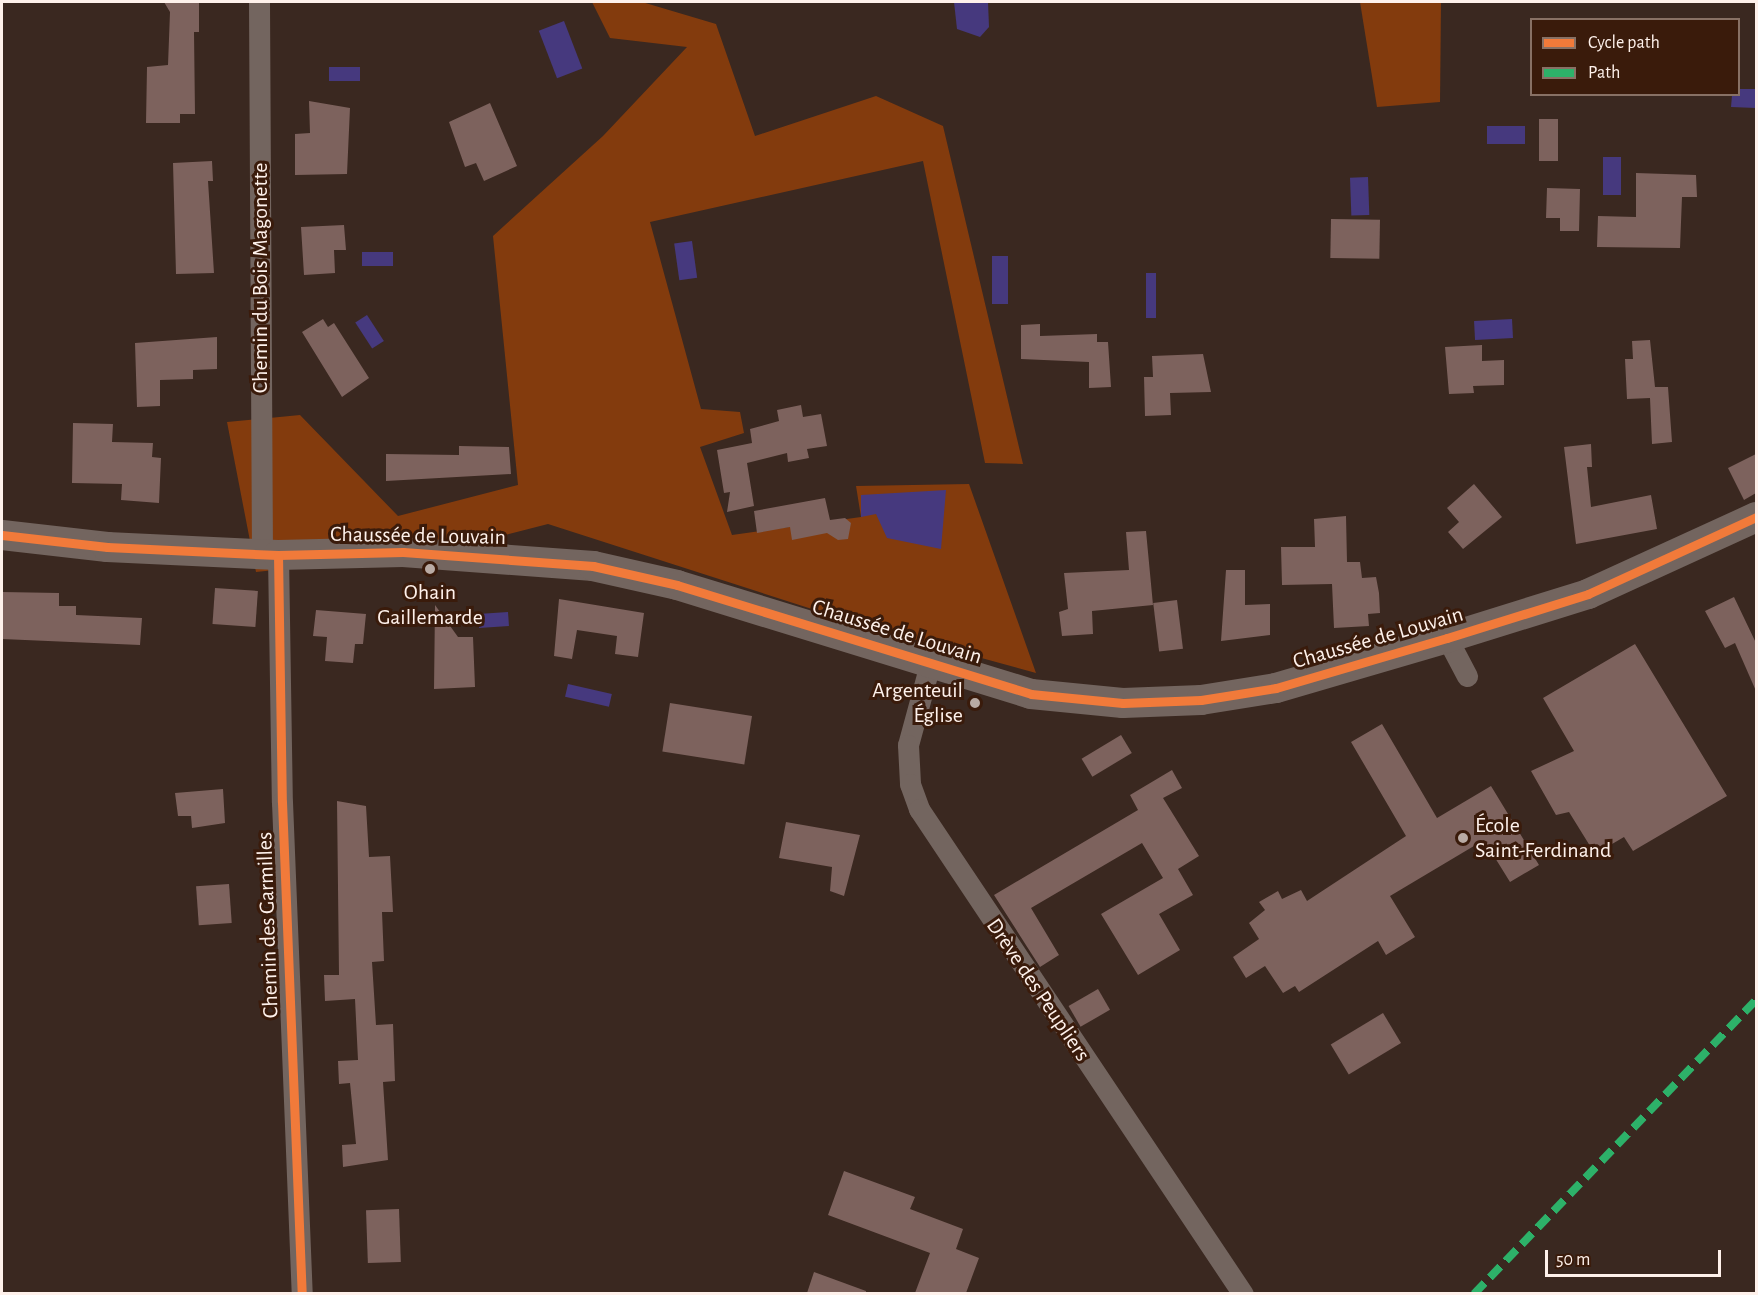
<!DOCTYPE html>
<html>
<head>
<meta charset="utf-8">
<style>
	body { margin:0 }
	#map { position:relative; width:1758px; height:1295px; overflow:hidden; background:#3a2820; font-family:"Alegreya Sans",sans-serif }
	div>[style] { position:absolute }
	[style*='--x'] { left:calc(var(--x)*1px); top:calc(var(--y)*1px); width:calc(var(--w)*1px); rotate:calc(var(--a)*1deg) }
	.forest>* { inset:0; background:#833b0d }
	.water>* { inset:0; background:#46397e; transform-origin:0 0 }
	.building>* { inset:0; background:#7d625d; transform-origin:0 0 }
	.minor>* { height:21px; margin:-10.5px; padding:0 10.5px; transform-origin:10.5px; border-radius:10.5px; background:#73655f }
	.secondary>* { height:30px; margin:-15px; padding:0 15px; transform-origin:15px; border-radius:15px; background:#73655f }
	.quiet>* { height:8px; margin-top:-4px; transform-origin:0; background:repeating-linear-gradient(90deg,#2db169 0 15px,transparent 0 23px) }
	.cycleway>* { height:9px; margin:-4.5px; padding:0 4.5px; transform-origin:4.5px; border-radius:4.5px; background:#f17a3a }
	.dots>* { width:16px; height:16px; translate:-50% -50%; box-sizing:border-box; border:3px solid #3a1b0b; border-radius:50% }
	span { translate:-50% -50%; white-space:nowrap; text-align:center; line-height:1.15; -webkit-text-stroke:6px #3a1b0b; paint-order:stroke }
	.street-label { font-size:22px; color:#fef1eb }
	.poi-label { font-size:22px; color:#fef1eb }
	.right { translate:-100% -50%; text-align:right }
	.left { translate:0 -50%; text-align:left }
	.frame { position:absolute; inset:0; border:3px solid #fef1eb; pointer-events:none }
	.legend { position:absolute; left:1530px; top:18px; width:210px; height:78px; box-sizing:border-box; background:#3a1b0b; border:2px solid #887165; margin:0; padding:8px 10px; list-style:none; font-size:18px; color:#fef1eb }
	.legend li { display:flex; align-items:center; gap:12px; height:30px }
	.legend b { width:30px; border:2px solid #887165 }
	.scale { position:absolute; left:1545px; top:1250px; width:176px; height:27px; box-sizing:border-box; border:3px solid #fef1eb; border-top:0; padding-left:8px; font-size:18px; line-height:21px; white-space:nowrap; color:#fef1eb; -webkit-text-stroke:4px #3a1b0b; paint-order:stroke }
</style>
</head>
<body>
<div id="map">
	<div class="forest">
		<i style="clip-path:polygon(592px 2px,642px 2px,716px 24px,755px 136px,876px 96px,943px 126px,1023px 464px,985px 463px,923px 161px,650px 222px,701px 409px,740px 412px,744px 433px,700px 447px,732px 535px,861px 517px,856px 486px,969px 484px,1036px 673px,868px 627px,548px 524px,434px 553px,256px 572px,227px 422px,300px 415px,398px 516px,518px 485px,493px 236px,603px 136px,687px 47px,610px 38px)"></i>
		<i style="clip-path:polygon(1360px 2px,1441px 2px,1440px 102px,1377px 107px)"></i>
	</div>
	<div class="water">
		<i style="clip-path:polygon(954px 2px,988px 2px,989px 27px,980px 37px,957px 29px)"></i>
		<i style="left:564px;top:21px;width:51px;height:27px;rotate:69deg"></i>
		<i style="left:329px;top:67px;width:31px;height:14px"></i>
		<i style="clip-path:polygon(1739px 89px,1756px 89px,1756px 108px,1731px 107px,1732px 95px,1738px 94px)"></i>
		<i style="left:1525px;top:126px;width:18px;height:38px;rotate:90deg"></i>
		<i style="left:1603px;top:157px;width:18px;height:38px"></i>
		<i style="left:1368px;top:177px;width:38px;height:18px;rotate:88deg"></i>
		<i style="left:692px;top:241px;width:37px;height:18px;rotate:82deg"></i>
		<i style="left:362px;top:252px;width:31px;height:14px"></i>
		<i style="left:992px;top:256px;width:16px;height:48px"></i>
		<i style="left:1146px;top:273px;width:10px;height:45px"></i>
		<i style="left:367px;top:315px;width:31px;height:14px;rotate:57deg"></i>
		<i style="left:1512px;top:319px;width:19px;height:38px;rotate:87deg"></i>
		<i style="clip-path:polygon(946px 490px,941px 549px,887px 538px,876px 514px,861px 517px,861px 495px)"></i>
		<i style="left:508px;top:612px;width:14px;height:30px;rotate:86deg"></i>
		<i style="left:568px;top:684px;width:45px;height:13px;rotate:13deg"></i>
	</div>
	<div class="building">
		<i style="clip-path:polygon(164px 2px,199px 2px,199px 32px,194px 32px,195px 114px,180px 114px,180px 123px,146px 123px,147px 67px,168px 65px,170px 12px)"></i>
		<i style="clip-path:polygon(309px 101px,350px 108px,347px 174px,295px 175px,295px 134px,310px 133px)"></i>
		<i style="clip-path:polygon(490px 103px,517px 166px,484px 181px,476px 163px,465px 167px,449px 122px)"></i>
		<i style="left:1539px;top:119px;width:19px;height:42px"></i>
		<i style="clip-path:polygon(212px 161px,213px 181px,208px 181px,214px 273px,176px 274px,173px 163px)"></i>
		<i style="clip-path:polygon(1636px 173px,1696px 175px,1697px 197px,1682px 197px,1680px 248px,1597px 247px,1598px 216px,1636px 217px)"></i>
		<i style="clip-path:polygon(1547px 188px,1580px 189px,1579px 231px,1560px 231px,1560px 218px,1546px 218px)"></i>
		<i style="left:1331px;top:219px;width:49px;height:39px;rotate:1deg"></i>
		<i style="clip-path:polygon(344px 225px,346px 250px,334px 250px,335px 273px,304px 275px,301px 227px)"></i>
		<i style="clip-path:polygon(323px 319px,328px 327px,334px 323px,369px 378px,342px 397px,302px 332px)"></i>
		<i style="clip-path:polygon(1040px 324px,1040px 336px,1097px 334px,1097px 342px,1108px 342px,1111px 387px,1089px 388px,1089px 362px,1021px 359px,1021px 325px)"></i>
		<i style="clip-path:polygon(217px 337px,217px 369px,193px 370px,193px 379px,160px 380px,160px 406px,137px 407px,135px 343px)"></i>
		<i style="clip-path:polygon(1650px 340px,1655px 387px,1668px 387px,1672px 442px,1652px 444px,1650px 398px,1627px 399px,1625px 359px,1633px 359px,1632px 341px)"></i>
		<i style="clip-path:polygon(1482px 345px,1482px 361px,1504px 360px,1504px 385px,1473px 386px,1474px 393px,1449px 394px,1445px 347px)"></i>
		<i style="clip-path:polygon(1203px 354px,1211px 392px,1170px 393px,1171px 415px,1145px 416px,1144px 377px,1153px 377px,1152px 356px)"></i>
		<i style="clip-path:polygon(801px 405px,803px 417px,821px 414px,827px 446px,807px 449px,809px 458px,788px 462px,787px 453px,747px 463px,754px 506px,727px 512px,730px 492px,724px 493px,717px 450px,752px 443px,750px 429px,779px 421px,777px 410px)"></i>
		<i style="clip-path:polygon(73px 423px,113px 424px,112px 442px,153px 443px,152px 457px,161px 458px,159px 503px,121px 500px,122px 484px,72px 483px)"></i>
		<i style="clip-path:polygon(1591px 444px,1592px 467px,1587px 467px,1591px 507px,1651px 495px,1657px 529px,1576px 544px,1564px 447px)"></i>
		<i style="clip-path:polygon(459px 446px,509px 447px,511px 474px,386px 481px,386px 454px,459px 455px)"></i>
		<i style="clip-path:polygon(1756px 454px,1756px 493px,1744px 500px,1728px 468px)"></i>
		<i style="clip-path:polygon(1474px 484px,1502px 517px,1463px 549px,1448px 532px,1459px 522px,1447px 508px)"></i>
		<i style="clip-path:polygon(825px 498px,830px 520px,845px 518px,851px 523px,848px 539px,838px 540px,827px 533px,792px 540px,790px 527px,757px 533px,754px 511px)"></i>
		<i style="clip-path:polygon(1346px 516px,1347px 562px,1360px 562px,1362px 578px,1376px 577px,1379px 593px,1380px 613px,1368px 614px,1369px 626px,1334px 628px,1332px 584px,1282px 585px,1281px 547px,1315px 547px,1314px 519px)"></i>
		<i style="clip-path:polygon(1146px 531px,1153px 605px,1092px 611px,1093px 634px,1062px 636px,1059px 612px,1068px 609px,1064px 573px,1129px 570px,1126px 532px)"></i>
		<i style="clip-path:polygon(1226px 570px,1245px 570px,1245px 605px,1270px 604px,1270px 635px,1221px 641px)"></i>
		<i style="left:215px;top:588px;width:43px;height:36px;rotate:4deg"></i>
		<i style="clip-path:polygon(2px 592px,59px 593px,59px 606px,76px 606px,76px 615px,142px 618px,140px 645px,2px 639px)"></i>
		<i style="clip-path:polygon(1734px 597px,1756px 643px,1756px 691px,1735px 643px,1725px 648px,1705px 611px)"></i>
		<i style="clip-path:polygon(559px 599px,644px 613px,638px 657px,615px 654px,617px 636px,577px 630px,572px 659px,554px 656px)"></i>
		<i style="left:1177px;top:600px;width:49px;height:24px;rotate:83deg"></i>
		<i style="clip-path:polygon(435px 605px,458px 637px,473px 637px,475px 687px,434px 689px)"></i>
		<i style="clip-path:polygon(316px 610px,366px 614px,363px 644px,355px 644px,353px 663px,325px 661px,327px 637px,313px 636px)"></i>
		<i style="clip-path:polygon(1635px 644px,1727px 796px,1633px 851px,1624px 837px,1595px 854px,1569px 812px,1556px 815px,1531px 771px,1574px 751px,1543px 698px)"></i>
		<i style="left:670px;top:703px;width:83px;height:49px;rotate:9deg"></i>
		<i style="clip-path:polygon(1382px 724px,1437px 818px,1491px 786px,1539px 865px,1510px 882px,1484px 840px,1390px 896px,1415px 937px,1386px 955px,1378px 941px,1299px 992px,1295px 986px,1283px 993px,1265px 966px,1246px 978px,1233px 957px,1259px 939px,1249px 923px,1265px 910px,1259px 902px,1278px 891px,1282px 899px,1301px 890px,1307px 901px,1406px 836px,1351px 742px)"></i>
		<i style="left:1121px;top:735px;width:21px;height:46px;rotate:59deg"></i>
		<i style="clip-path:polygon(1172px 770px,1182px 788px,1163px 798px,1199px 856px,1178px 869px,1193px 895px,1159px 914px,1180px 950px,1138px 975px,1101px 914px,1163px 878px,1142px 843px,1031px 908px,1059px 955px,1040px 967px,994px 895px,1138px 810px,1130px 795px)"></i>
		<i style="clip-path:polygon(223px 789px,225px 823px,192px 828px,191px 816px,178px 816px,175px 793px)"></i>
		<i style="clip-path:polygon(337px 801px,366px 806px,369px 857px,390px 856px,393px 912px,382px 912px,384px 961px,372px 962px,376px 1025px,393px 1024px,395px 1081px,383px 1082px,388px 1160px,343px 1167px,342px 1145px,356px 1144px,350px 1083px,339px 1084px,338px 1061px,358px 1060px,355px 999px,325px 1001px,324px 975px,339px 975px)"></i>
		<i style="clip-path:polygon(786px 822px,860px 835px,844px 896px,830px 891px,832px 867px,779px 858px)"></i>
		<i style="left:229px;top:884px;width:39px;height:33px;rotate:86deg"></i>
		<i style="left:1098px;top:989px;width:24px;height:34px;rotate:60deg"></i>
		<i style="left:1383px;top:1013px;width:35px;height:61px;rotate:59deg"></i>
		<i style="clip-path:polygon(844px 1171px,915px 1197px,910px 1209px,963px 1229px,956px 1249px,979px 1258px,966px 1293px,915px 1293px,930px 1253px,828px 1215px)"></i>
		<i style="left:399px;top:1209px;width:53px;height:33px;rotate:88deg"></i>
		<i style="clip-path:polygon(814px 1272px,866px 1291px,866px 1293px,807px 1293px)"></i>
	</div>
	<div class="minor">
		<i style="--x:259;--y:2;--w:552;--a:89.69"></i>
		<i style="--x:278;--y:555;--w:247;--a:89.1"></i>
		<i style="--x:282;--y:802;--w:492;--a:87.7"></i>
		<i style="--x:1447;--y:638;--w:43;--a:62.2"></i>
		<i style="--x:930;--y:664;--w:84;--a:105.2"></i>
		<i style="--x:908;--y:745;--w:39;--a:87"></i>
		<i style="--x:910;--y:784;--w:27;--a:70"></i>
		<i style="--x:919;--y:809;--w:583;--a:56.26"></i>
	</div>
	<div class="secondary">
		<i style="--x:2;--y:535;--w:106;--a:6.5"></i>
		<i style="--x:107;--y:547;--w:171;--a:2.7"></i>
		<i style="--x:278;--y:555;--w:125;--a:-1.4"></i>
		<i style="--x:403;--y:552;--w:191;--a:4.2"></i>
		<i style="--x:593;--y:566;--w:86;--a:12.7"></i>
		<i style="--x:677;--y:585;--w:370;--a:17.1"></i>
		<i style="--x:1031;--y:694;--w:92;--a:5.6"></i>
		<i style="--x:1123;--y:703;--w:78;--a:-2.2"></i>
		<i style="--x:1201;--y:700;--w:76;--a:-9.1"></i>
		<i style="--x:1276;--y:688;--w:178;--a:-16.3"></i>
		<i style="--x:1447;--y:638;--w:148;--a:-17.3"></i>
		<i style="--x:1588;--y:594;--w:185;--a:-24.6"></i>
	</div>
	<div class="quiet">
		<i style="--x:1474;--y:1294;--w:407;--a:-46.2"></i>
	</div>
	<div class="cycleway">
		<i style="--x:2;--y:535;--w:106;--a:6.5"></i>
		<i style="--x:107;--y:547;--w:171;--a:2.7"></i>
		<i style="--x:278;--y:555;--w:125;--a:-1.4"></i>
		<i style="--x:403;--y:552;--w:191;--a:4.2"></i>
		<i style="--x:593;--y:566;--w:86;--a:12.7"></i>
		<i style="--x:677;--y:585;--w:370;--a:17.1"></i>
		<i style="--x:1031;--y:694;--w:92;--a:5.6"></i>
		<i style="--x:1123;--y:703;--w:78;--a:-2.2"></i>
		<i style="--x:1201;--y:700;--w:76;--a:-9.1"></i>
		<i style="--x:1276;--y:688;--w:178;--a:-16.3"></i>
		<i style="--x:1447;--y:638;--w:148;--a:-17.3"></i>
		<i style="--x:1588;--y:594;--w:185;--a:-24.6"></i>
		<i style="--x:278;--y:555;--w:247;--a:89.1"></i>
		<i style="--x:282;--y:802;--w:492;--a:87.7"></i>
	</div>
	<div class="dots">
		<i style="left:430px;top:569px;background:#b9aba4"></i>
		<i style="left:975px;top:703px;background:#b9aba4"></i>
		<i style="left:1463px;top:838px;background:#b9aba4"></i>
	</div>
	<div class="street-label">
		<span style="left:261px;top:278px;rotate:-90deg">Chemin du Bois Magonette</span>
		<span style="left:418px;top:536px;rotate:1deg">Chaussée de Louvain</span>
		<span style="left:897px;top:632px;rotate:17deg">Chaussée de Louvain</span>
		<span style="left:1378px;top:638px;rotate:-16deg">Chaussée de Louvain</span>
		<span style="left:268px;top:925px;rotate:-92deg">Chemin des Garmilles</span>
		<span style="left:1038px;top:990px;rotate:56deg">Drève des Peupliers</span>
	</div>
	<div class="poi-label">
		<span style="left:430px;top:605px">Ohain<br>Gaillemarde</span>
		<span class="right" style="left:963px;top:703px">Argenteuil<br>Église</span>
		<span class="left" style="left:1475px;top:838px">École<br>Saint-Ferdinand</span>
	</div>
	<div class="frame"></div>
	<ul class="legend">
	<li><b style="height:8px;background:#f17a3a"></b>Cycle path</li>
	<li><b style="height:8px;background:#2db169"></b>Path</li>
	</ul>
	<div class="scale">50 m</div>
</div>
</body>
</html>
